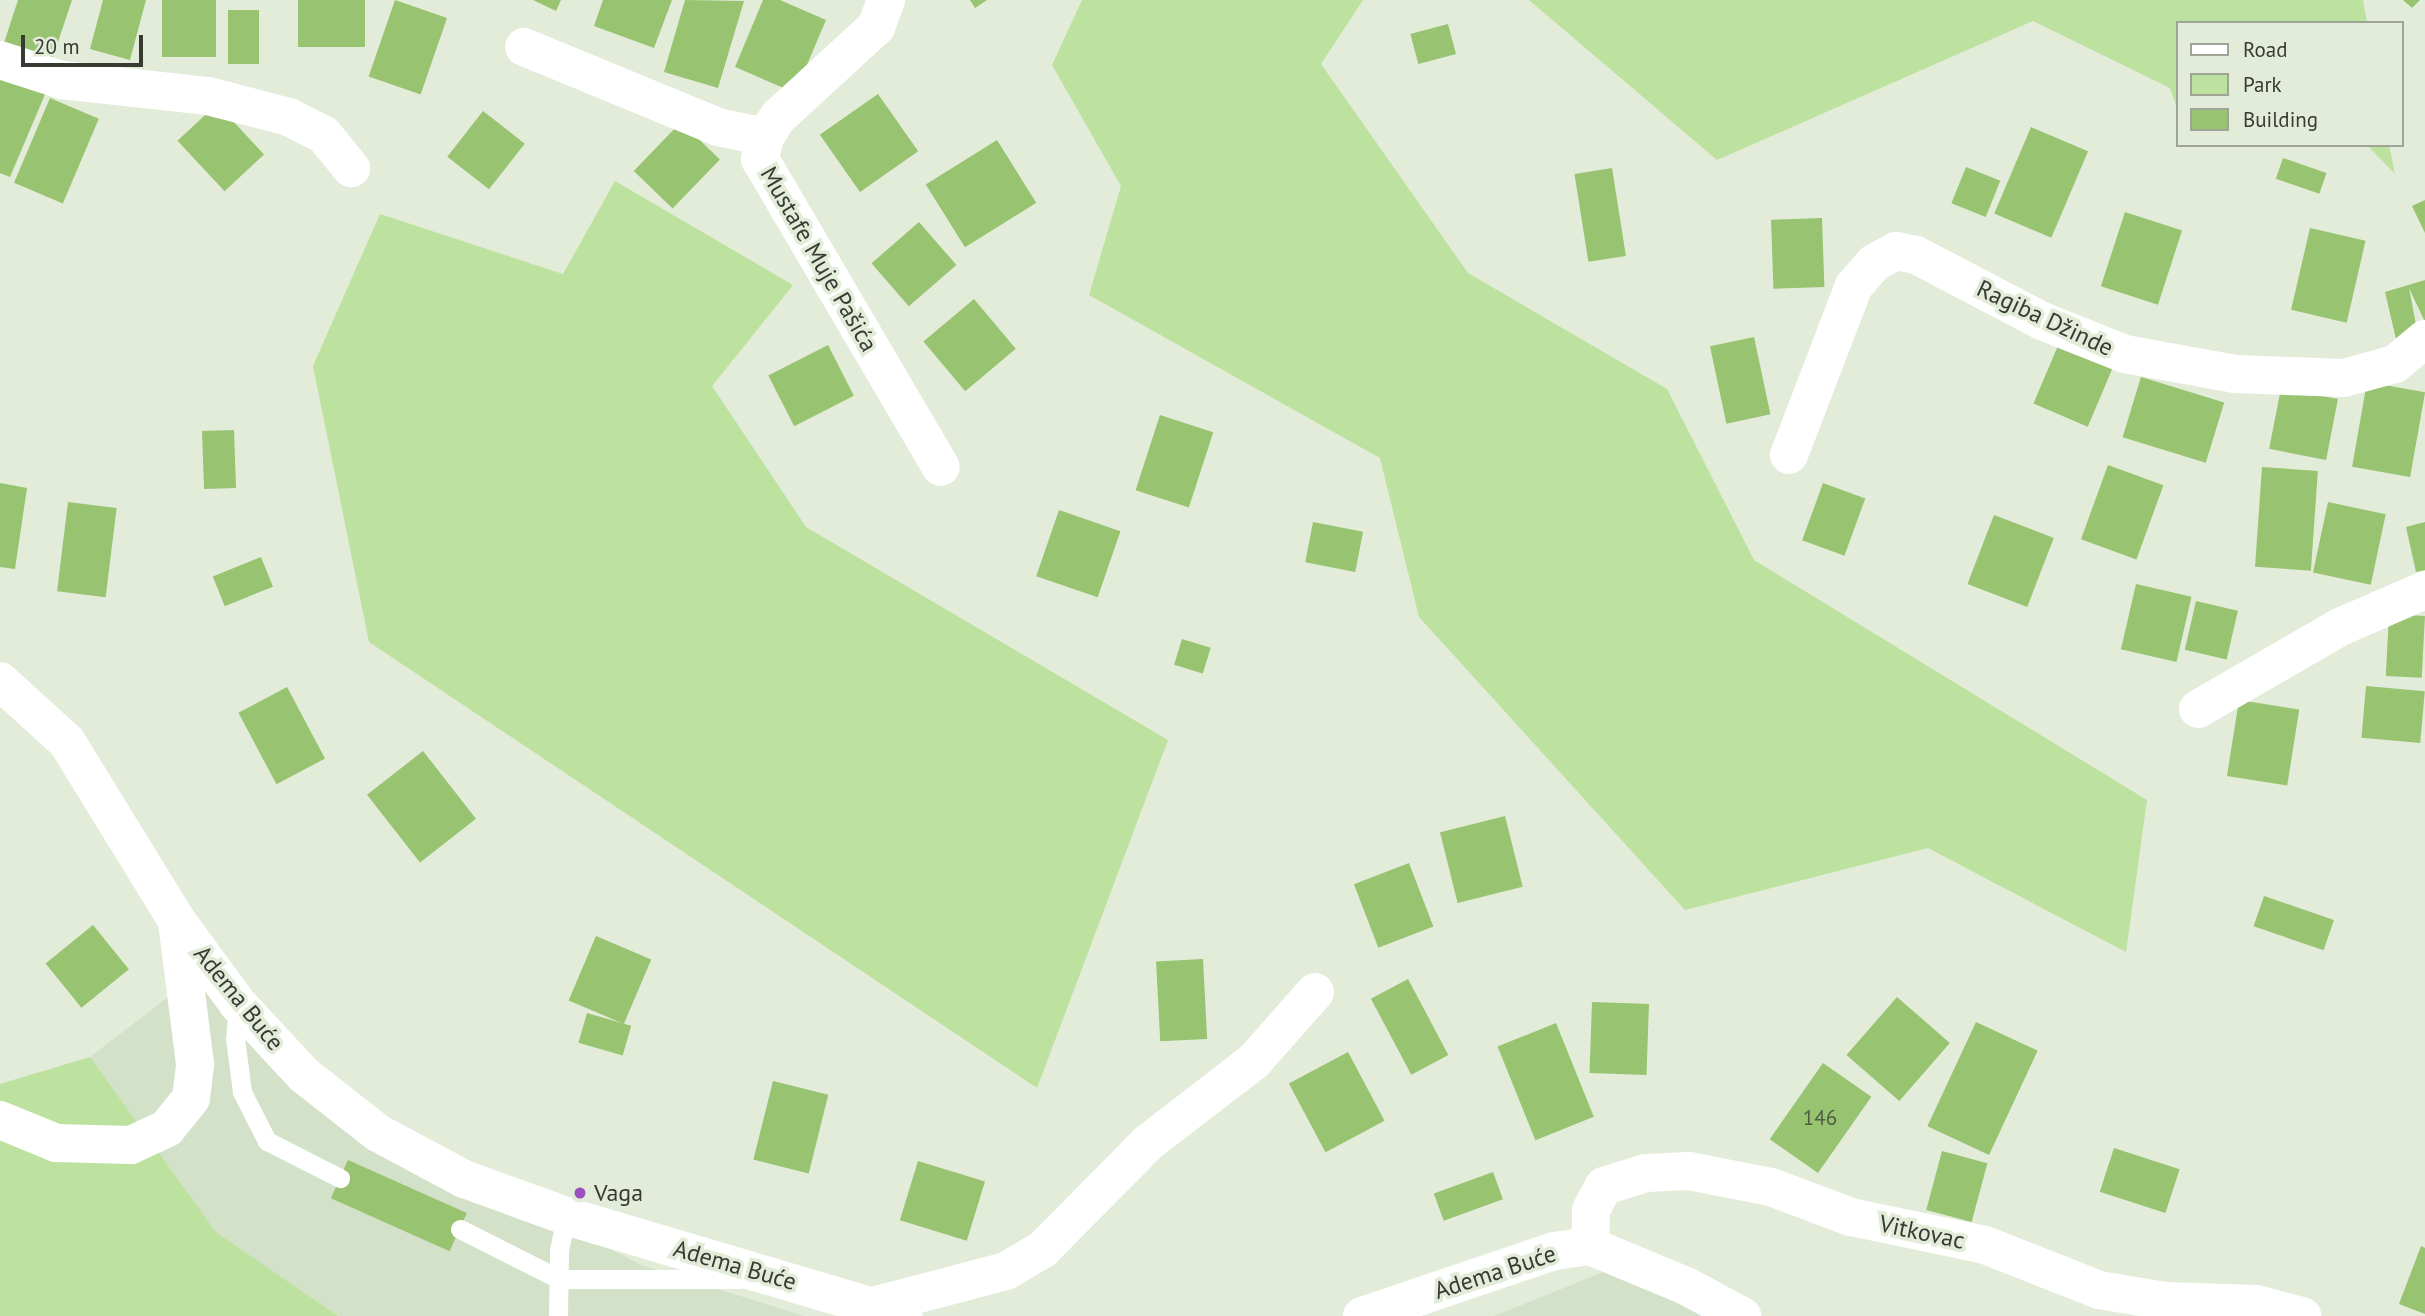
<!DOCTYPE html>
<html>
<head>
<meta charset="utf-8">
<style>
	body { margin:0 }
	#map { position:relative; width:2425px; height:1316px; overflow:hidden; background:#e2ecd9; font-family:"PT Sans",sans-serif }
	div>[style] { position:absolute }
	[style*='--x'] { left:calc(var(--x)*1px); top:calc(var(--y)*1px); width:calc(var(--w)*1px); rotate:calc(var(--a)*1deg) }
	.built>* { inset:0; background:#d3e1c8 }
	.green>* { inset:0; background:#bde19f }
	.building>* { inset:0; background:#98c371; transform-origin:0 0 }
	.lane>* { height:19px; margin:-9.5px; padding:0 9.5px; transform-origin:9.5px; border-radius:9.5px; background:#fff }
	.street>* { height:38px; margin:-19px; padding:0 19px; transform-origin:19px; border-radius:19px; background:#fff }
	.secondary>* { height:38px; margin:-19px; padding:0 19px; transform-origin:19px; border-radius:19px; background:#fff }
	.dots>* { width:19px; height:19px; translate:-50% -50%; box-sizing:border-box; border:4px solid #e2ecd9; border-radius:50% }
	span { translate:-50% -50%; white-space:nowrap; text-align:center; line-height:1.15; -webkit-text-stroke:7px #e2ecd9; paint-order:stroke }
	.number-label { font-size:21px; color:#4f5d43 }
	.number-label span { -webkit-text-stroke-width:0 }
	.street-label { font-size:24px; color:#373b34 }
	.poi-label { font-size:24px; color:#373b34 }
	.left { translate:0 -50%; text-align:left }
	.legend { position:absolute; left:2176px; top:21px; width:228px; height:126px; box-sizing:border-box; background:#e2ecd9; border:2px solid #9ea597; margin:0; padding:9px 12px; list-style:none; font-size:21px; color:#373b34 }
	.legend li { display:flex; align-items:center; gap:14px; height:35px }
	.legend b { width:35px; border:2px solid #9ea597 }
	.scale { position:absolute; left:21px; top:35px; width:122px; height:32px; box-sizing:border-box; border:4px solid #373b34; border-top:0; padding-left:9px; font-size:21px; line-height:24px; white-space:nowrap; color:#373b34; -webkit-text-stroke:5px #e2ecd9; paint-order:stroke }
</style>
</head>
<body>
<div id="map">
	<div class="built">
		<i style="clip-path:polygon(205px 969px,304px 1086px,641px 1265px,804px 1316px,338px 1316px,216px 1232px,90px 1057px)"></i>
		<i style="clip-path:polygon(1611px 1269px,1735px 1316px,1494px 1316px)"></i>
	</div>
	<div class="green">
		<i style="clip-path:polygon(1082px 0,1363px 0,1321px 64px,1468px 273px,1667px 389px,1754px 560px,2147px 800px,2126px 952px,1928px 848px,1685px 910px,1419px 617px,1380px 458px,1089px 295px,1121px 186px,1052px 65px)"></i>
		<i style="clip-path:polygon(1529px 0,2363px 0,2367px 23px,2178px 23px,2178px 111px,2170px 88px,2033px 21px,1717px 160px)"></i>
		<i style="clip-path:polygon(2367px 145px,2389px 145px,2395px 174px)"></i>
		<i style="clip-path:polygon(615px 181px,793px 285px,712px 386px,806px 527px,1168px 740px,1037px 1088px,369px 642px,313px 366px,380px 214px,563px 274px)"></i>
		<i style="clip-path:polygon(90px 1057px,216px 1232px,338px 1316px,0 1316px,0 1084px)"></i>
	</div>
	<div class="building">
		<i style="clip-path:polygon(18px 0,72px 0,51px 63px,3px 46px)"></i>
		<i style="clip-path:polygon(103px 0,146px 0,130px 60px,90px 49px)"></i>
		<i style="left:162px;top:0;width:54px;height:57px"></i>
		<i style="left:298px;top:0;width:67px;height:47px"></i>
		<i style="left:395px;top:0;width:55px;height:81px;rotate:19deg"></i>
		<i style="clip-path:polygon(533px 0,561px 0,556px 11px)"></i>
		<i style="clip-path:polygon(603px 0,672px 0,654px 48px,594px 26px)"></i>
		<i style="clip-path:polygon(685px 0,744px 1px,718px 88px,664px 72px)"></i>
		<i style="clip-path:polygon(763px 0,780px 0,826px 20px,795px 93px,735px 67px)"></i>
		<i style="clip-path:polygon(970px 0,987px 0,975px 8px)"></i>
		<i style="clip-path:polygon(2403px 0,2420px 0,2412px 8px)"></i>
		<i style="left:259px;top:10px;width:54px;height:31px;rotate:90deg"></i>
		<i style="left:1448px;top:24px;width:31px;height:39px;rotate:75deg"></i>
		<i style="clip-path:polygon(0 64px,49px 85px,10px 177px,0 173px)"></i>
		<i style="left:878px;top:94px;width:70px;height:71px;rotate:55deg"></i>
		<i style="left:50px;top:98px;width:53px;height:92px;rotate:23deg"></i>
		<i style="left:217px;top:104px;width:69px;height:54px;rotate:47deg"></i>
		<i style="left:483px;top:111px;width:53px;height:58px;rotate:38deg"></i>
		<i style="left:681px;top:122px;width:54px;height:68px;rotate:44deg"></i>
		<i style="left:2031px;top:127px;width:62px;height:94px;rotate:23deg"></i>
		<i style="left:997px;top:140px;width:74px;height:84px;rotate:58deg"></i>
		<i style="left:2283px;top:158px;width:46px;height:22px;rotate:19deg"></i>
		<i style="left:1966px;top:167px;width:37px;height:39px;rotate:22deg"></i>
		<i style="left:1612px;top:168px;width:89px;height:38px;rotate:81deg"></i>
		<i style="clip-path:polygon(2425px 200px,2425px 233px,2412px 206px)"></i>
		<i style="left:2125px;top:212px;width:60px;height:78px;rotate:18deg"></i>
		<i style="left:1822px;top:218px;width:69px;height:51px;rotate:88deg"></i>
		<i style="left:919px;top:222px;width:57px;height:63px;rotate:49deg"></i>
		<i style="left:2310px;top:228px;width:57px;height:84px;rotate:13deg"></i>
		<i style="clip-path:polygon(2425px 280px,2425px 322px,2409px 288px,2418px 335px,2396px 339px,2385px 292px)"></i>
		<i style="left:974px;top:299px;width:65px;height:66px;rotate:50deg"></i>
		<i style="left:1754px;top:337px;width:79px;height:45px;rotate:78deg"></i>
		<i style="left:2060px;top:341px;width:59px;height:68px;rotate:23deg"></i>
		<i style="left:828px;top:345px;width:57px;height:67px;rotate:63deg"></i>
		<i style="left:2141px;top:377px;width:87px;height:63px;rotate:17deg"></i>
		<i style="left:2367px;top:382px;width:59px;height:86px;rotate:10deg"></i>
		<i style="left:2281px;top:388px;width:58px;height:62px;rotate:11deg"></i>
		<i style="left:1160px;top:415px;width:56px;height:79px;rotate:18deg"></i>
		<i style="left:234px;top:430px;width:58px;height:32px;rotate:88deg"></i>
		<i style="left:2108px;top:465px;width:59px;height:79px;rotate:20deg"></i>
		<i style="left:2262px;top:467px;width:56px;height:100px;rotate:4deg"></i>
		<i style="clip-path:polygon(0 483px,27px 488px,15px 569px,0 567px)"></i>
		<i style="left:1823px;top:483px;width:45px;height:61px;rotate:20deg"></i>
		<i style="left:68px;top:502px;width:49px;height:90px;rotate:7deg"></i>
		<i style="left:2328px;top:502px;width:59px;height:72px;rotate:12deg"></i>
		<i style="left:1059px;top:510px;width:65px;height:70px;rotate:19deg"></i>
		<i style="left:1994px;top:515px;width:64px;height:74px;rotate:21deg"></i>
		<i style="left:1313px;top:522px;width:51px;height:41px;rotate:11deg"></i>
		<i style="clip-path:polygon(2425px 522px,2425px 570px,2416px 572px,2406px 527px)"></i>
		<i style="left:261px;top:557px;width:32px;height:52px;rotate:68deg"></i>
		<i style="left:2136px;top:584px;width:57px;height:67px;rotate:13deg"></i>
		<i style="left:2196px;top:601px;width:43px;height:50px;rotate:13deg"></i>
		<i style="left:2389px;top:614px;width:36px;height:62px;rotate:3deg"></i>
		<i style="left:1182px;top:639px;width:30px;height:27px;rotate:17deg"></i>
		<i style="left:2366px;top:686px;width:59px;height:52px;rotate:5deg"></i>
		<i style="left:287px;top:687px;width:81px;height:55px;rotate:62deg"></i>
		<i style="left:2239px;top:700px;width:61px;height:77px;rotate:9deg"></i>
		<i style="left:423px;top:751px;width:86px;height:71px;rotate:52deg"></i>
		<i style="left:1505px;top:816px;width:73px;height:67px;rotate:76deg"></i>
		<i style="left:1409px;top:863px;width:68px;height:59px;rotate:69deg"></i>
		<i style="left:2264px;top:896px;width:74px;height:32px;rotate:19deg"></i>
		<i style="left:93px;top:925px;width:57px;height:61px;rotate:51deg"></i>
		<i style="left:596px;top:936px;width:60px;height:70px;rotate:23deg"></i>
		<i style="left:1203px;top:959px;width:80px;height:47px;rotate:87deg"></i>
		<i style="left:1408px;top:979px;width:86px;height:42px;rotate:62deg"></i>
		<i style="left:1897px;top:997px;width:70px;height:77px;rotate:41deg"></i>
		<i style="left:1592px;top:1002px;width:57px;height:71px;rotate:2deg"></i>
		<i style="left:587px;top:1013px;width:46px;height:31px;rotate:16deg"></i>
		<i style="left:1976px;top:1022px;width:68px;height:115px;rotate:25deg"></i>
		<i style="left:1556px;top:1023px;width:101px;height:63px;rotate:68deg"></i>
		<i style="left:1348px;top:1052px;width:78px;height:67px;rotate:62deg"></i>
		<i style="left:1823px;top:1063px;width:59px;height:93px;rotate:35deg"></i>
		<i style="left:773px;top:1081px;width:57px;height:81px;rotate:14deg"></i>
		<i style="left:2114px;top:1148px;width:69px;height:46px;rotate:18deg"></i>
		<i style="left:1942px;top:1151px;width:47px;height:61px;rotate:15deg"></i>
		<i style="left:348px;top:1160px;width:130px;height:42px;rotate:24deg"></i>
		<i style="left:918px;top:1161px;width:70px;height:62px;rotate:17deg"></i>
		<i style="left:1493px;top:1172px;width:29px;height:63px;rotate:70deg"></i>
		<i style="clip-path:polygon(2421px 1246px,2425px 1248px,2425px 1314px,2399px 1304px)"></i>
	</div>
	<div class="lane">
		<i style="--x:238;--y:1006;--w:32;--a:95"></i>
		<i style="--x:235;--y:1038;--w:54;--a:82.6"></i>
		<i style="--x:242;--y:1092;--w:55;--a:63"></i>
		<i style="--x:267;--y:1141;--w:82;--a:26.9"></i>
		<i style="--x:460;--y:1229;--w:111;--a:26.8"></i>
		<i style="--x:559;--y:1279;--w:182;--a:0"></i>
		<i style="--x:558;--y:1316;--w:66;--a:-89.1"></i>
		<i style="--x:559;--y:1250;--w:35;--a:-78"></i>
	</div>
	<div class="street">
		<i style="--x:886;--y:0;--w:29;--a:110"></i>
		<i style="--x:876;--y:27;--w:133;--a:137.4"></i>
		<i style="--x:778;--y:117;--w:24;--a:123"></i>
		<i style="--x:765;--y:137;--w:23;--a:103"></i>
		<i style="--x:760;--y:159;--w:357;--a:59.6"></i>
		<i style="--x:524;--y:47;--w:210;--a:22.4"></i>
		<i style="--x:718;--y:127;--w:48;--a:12"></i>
		<i style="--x:0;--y:60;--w:65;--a:17.9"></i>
		<i style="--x:62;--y:80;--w:147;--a:6.3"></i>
		<i style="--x:208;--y:96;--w:84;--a:14.5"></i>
		<i style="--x:289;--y:117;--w:39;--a:27"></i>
		<i style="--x:324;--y:135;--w:43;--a:50.7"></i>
		<i style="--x:1789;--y:455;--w:181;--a:-69"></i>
		<i style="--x:1854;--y:286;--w:30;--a:-49"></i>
		<i style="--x:1874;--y:263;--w:25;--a:-29"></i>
		<i style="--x:1896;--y:251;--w:20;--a:11"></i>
		<i style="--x:1916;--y:255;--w:142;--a:27.6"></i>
		<i style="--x:2042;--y:321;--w:89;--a:21.7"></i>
		<i style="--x:2125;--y:354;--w:112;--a:10.3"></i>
		<i style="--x:2235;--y:374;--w:109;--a:2.1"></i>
		<i style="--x:2344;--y:378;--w:53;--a:-15.4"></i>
		<i style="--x:2395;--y:364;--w:39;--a:-40"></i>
		<i style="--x:2198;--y:709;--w:164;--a:-30"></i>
		<i style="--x:2340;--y:627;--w:93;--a:-23.5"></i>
		<i style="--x:0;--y:1120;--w:61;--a:22.3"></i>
		<i style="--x:56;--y:1143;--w:75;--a:1.5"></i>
		<i style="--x:131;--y:1145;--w:40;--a:-25"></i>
		<i style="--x:167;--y:1128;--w:38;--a:-51"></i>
		<i style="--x:191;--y:1098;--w:34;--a:-83"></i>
		<i style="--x:195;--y:1064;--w:144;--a:-97.2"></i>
		<i style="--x:1590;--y:1246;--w:36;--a:-88"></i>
		<i style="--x:1591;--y:1210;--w:27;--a:-62"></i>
		<i style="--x:1604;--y:1186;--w:44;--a:-17.2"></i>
		<i style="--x:1646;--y:1173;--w:43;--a:-2.7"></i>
		<i style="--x:1689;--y:1171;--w:84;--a:11"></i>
		<i style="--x:1771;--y:1187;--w:85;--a:20.6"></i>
		<i style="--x:1851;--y:1217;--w:137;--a:11.8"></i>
		<i style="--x:1985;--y:1245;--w:123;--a:21.5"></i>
		<i style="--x:2099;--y:1290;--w:67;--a:9.5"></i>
		<i style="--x:2165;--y:1301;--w:91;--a:1.9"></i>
		<i style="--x:2256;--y:1304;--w:48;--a:14.6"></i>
		<i style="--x:873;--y:1306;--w:138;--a:-14.7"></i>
		<i style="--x:1006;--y:1271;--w:43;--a:-30.7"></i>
		<i style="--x:1043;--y:1249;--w:151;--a:-45.3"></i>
		<i style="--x:1149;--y:1142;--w:133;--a:-37.6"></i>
		<i style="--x:1254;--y:1061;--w:92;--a:-48.5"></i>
	</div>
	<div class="secondary">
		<i style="--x:0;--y:681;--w:91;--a:42.3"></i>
		<i style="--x:67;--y:742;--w:210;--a:58.4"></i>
		<i style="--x:177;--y:921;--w:103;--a:53.7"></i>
		<i style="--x:238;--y:1004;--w:97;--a:47.1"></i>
		<i style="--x:304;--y:1075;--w:94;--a:38.1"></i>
		<i style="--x:378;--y:1133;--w:98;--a:28.1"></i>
		<i style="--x:464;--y:1179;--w:109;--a:19.9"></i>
		<i style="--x:566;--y:1216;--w:352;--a:16.5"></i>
		<i style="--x:1362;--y:1316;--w:203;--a:-18.7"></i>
		<i style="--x:1554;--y:1251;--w:36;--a:-8"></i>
		<i style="--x:1590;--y:1246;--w:104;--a:22.6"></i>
		<i style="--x:1686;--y:1286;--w:64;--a:28.2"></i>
	</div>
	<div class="dots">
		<i style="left:580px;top:1193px;background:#9c4ebf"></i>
	</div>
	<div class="number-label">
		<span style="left:1820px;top:1118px">146</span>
	</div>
	<div class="street-label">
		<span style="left:819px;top:259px;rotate:60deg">Mustafe Muje Pašića</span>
		<span style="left:2045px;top:318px;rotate:25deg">Ragiba Džinde</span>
		<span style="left:239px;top:998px;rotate:51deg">Adema Buće</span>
		<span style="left:1922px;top:1232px;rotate:12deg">Vitkovac</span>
		<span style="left:735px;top:1265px;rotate:16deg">Adema Buće</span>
		<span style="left:1495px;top:1272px;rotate:-18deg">Adema Buće</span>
	</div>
	<div class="poi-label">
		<span class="left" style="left:594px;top:1193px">Vaga</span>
	</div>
	<ul class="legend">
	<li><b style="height:9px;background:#fff"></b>Road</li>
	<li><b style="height:19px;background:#bde19f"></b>Park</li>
	<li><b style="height:19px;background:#98c371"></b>Building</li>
	</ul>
	<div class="scale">20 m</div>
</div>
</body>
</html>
